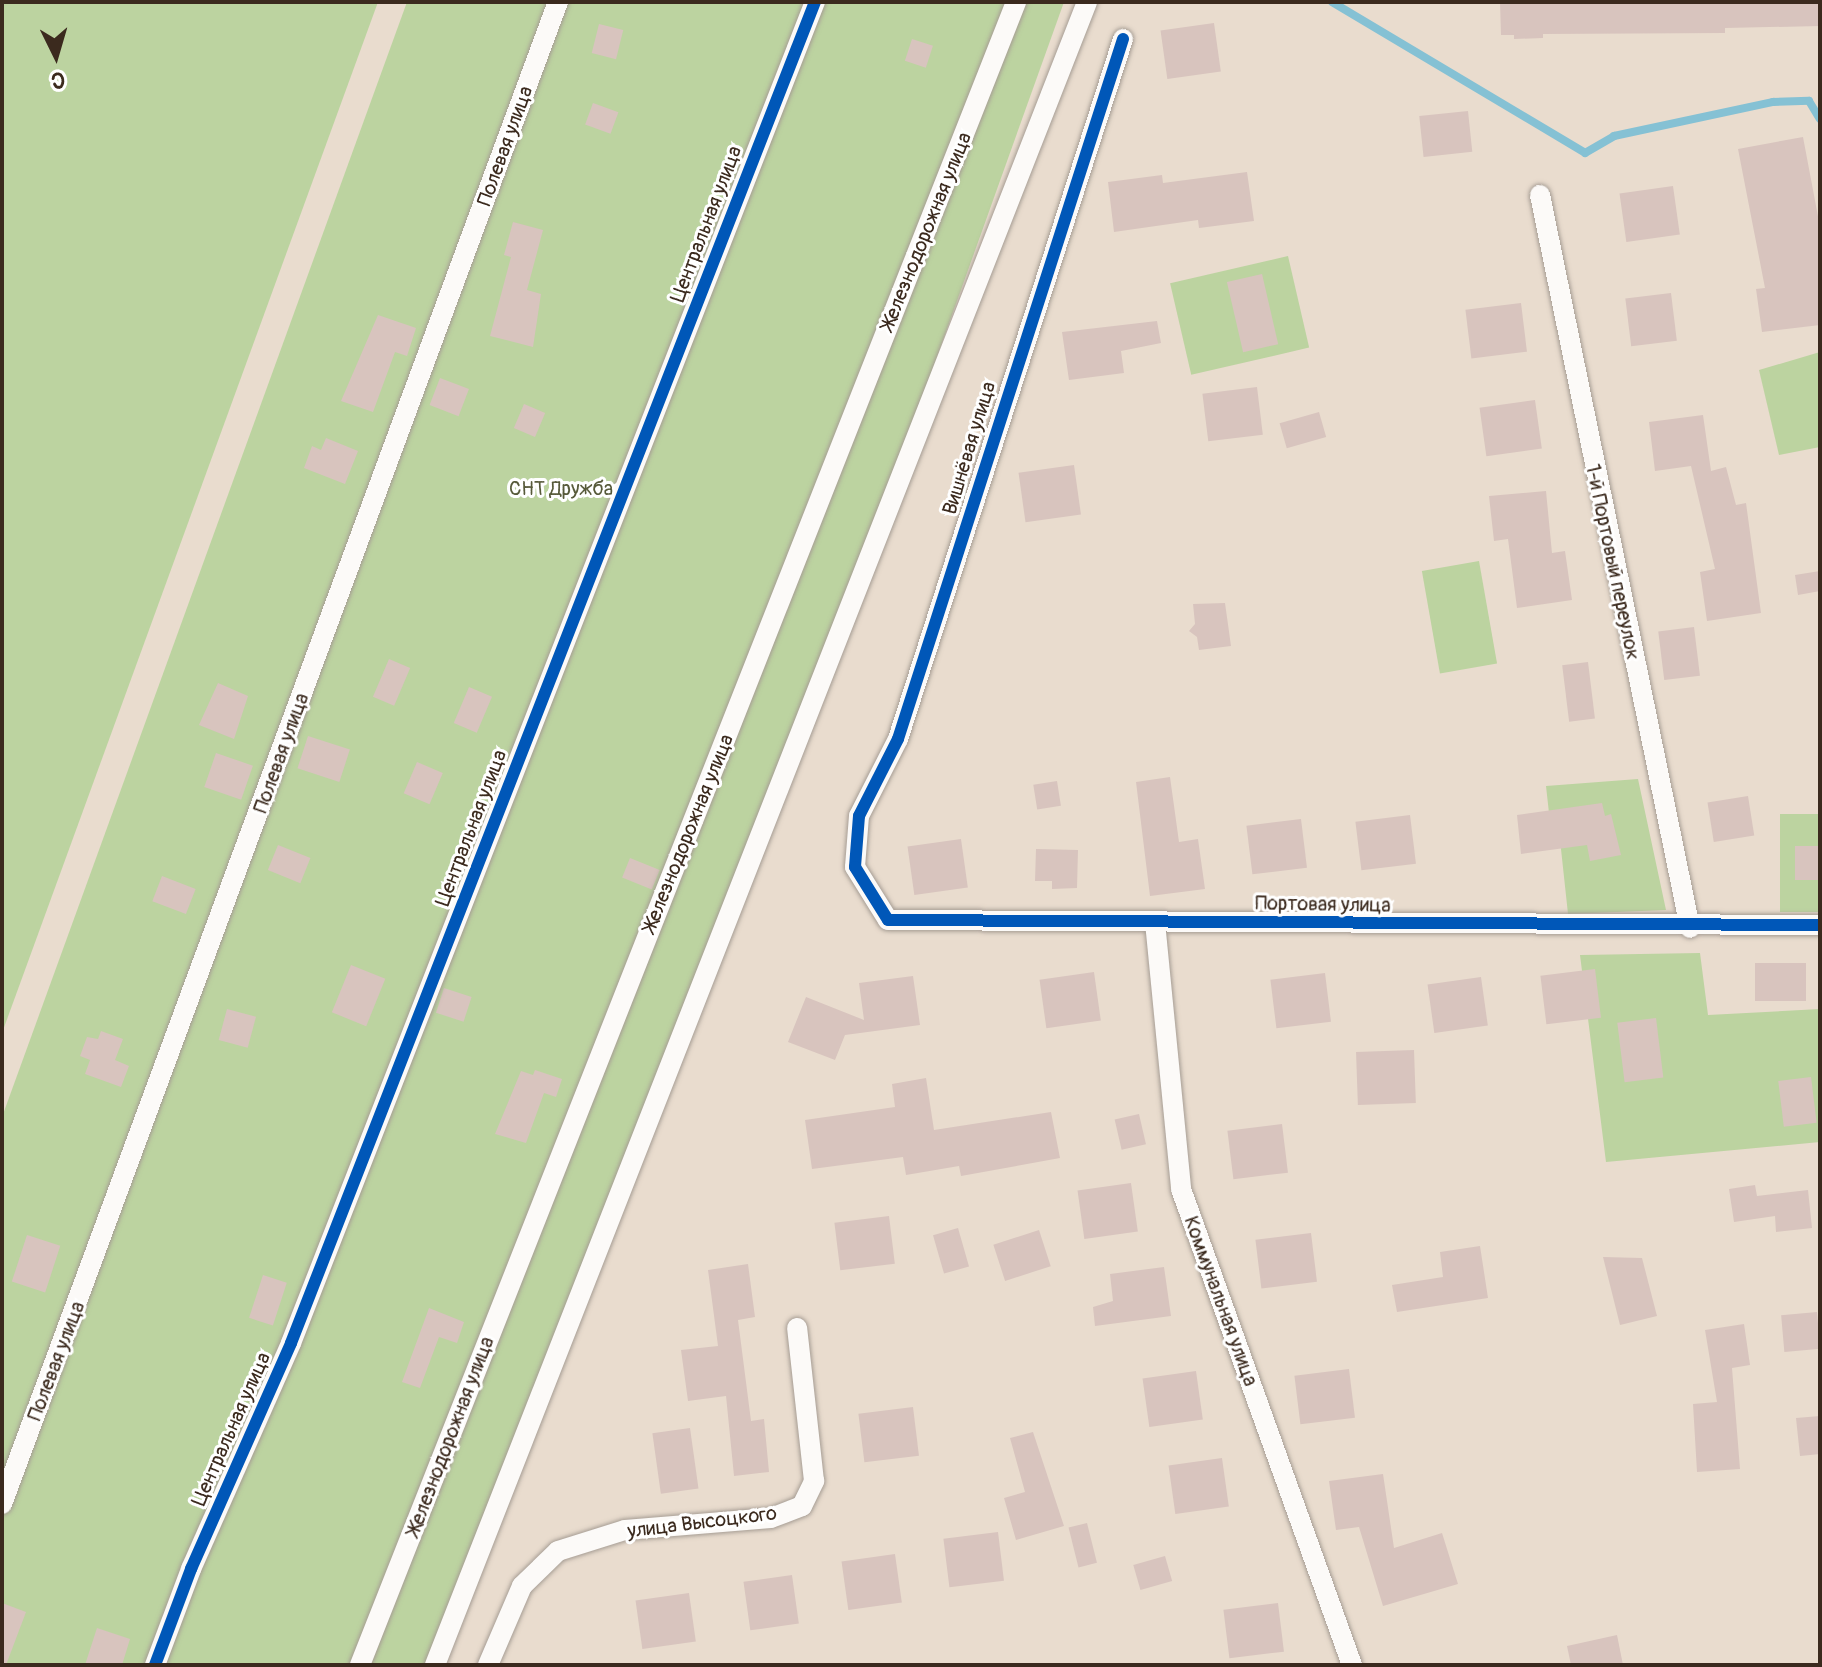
<!DOCTYPE html>
<html>
<head>
<meta charset="utf-8">
<style>
	body { margin:0 }
	#map { position:relative; width:1822px; height:1667px; overflow:hidden; background:#e9dcce; font-family:Pangolin,sans-serif }
	div>[style] { position:absolute }
	[style*='--x'] { left:calc(var(--x)*1px); top:calc(var(--y)*1px); width:calc(var(--w)*1px); rotate:calc(var(--a)*1deg) }
	.green>* { inset:0; background:#bcd3a0; transform-origin:0 0 }
	.stream>* { height:8px; margin:-4px; padding:0 4px; transform-origin:4px; border-radius:4px; background:#85c1d4 }
	.building>* { inset:0; background:#d8c4be; transform-origin:0 0 }
	.roads { filter:drop-shadow(0 0 2px #a69d94) drop-shadow(0 0 2px #a69d94) }
	.minor>* { height:20px; margin:-10px; padding:0 10px; transform-origin:10px; border-radius:10px; background:#fcfaf8 }
	.cycleway>* { height:12px; margin:-6px; padding:0 6px; transform-origin:6px; border-radius:6px; background:#0057b8 }
	span { translate:-50% -50%; white-space:nowrap; text-align:center; line-height:1.15; -webkit-text-stroke:6px #fff; paint-order:stroke }
	.street-label { font-size:20px; color:#3b2a1e }
	.park-label { font-size:20px; color:#575a3a }
	.frame { position:absolute; inset:0; border:4px solid #3b2a1e; pointer-events:none }
	.north { position:absolute; left:16px; top:16px; width:80px; height:80px; -webkit-text-stroke:6px #fff; paint-order:stroke; rotate:175deg; font-size:22px; font-weight:700; line-height:32px; text-align:center; color:#3b2a1e }
	.north::after { content:''; display:block; margin:auto; width:28px; height:36px; background:#3b2a1e; clip-path:polygon(50% 0,100% 100%,50% 72%,0 100%) }
</style>
</head>
<body>
<div id="map">
	<div class="green">
		<i style="clip-path:polygon(2px 2px,378px 2px,2px 1033px)"></i>
		<i style="clip-path:polygon(407px 2px,1064px 2px,841px 625px,443px 1665px,2px 1665px,2px 1117px)"></i>
		<i style="left:1288px;top:256px;width:94px;height:121px;rotate:77deg"></i>
		<i style="clip-path:polygon(1820px 352px,1820px 447px,1779px 455px,1759px 370px)"></i>
		<i style="left:1479px;top:561px;width:104px;height:58px;rotate:80deg"></i>
		<i style="clip-path:polygon(1638px 779px,1666px 910px,1568px 914px,1557px 812px,1549px 813px,1546px 786px)"></i>
		<i style="left:1820px;top:814px;width:98px;height:40px;rotate:90deg"></i>
		<i style="clip-path:polygon(1700px 953px,1708px 1015px,1820px 1009px,1820px 1142px,1606px 1162px,1580px 955px)"></i>
	</div>
	<div class="stream">
		<i style="--x:1332;--y:2;--w:295;--a:30.8"></i>
		<i style="--x:1585;--y:153;--w:34;--a:-30"></i>
		<i style="--x:1614;--y:136;--w:163;--a:-12.1"></i>
		<i style="--x:1773;--y:102;--w:36;--a:-2"></i>
		<i style="--x:1809;--y:101;--w:21;--a:59"></i>
	</div>
	<div class="building">
		<i style="clip-path:polygon(1500px 2px,1820px 2px,1820px 26px,1725px 28px,1725px 33px,1543px 34px,1543px 38px,1514px 39px,1514px 35px,1501px 35px)"></i>
		<i style="left:1214px;top:23px;width:49px;height:54px;rotate:82deg"></i>
		<i style="left:599px;top:24px;width:25px;height:30px;rotate:14deg"></i>
		<i style="left:912px;top:39px;width:22px;height:23px;rotate:18deg"></i>
		<i style="left:593px;top:103px;width:27px;height:23px;rotate:20deg"></i>
		<i style="left:1468px;top:111px;width:41px;height:49px;rotate:84deg"></i>
		<i style="clip-path:polygon(1803px 137px,1820px 227px,1820px 325px,1762px 332px,1756px 289px,1765px 288px,1738px 149px)"></i>
		<i style="clip-path:polygon(1247px 172px,1254px 221px,1199px 228px,1198px 220px,1114px 232px,1108px 182px,1162px 175px,1163px 183px)"></i>
		<i style="left:1673px;top:186px;width:49px;height:54px;rotate:82deg"></i>
		<i style="clip-path:polygon(513px 222px,543px 230px,527px 290px,541px 294px,533px 347px,490px 336px,511px 257px,504px 255px)"></i>
		<i style="left:1262px;top:274px;width:72px;height:36px;rotate:77deg"></i>
		<i style="left:1671px;top:293px;width:48px;height:46px;rotate:83deg"></i>
		<i style="left:1521px;top:303px;width:49px;height:56px;rotate:83deg"></i>
		<i style="clip-path:polygon(378px 315px,416px 328px,407px 356px,395px 352px,373px 412px,341px 401px)"></i>
		<i style="clip-path:polygon(1157px 321px,1161px 343px,1121px 351px,1124px 373px,1069px 380px,1062px 332px)"></i>
		<i style="left:440px;top:378px;width:31px;height:29px;rotate:21deg"></i>
		<i style="left:1257px;top:387px;width:48px;height:55px;rotate:83deg"></i>
		<i style="left:1535px;top:400px;width:49px;height:56px;rotate:82deg"></i>
		<i style="left:524px;top:404px;width:23px;height:26px;rotate:23deg"></i>
		<i style="left:1319px;top:412px;width:26px;height:41px;rotate:74deg"></i>
		<i style="clip-path:polygon(1703px 415px,1711px 471px,1726px 467px,1736px 505px,1746px 503px,1761px 613px,1707px 621px,1700px 572px,1715px 569px,1691px 466px,1655px 471px,1649px 422px)"></i>
		<i style="clip-path:polygon(326px 438px,358px 451px,345px 484px,304px 468px,312px 446px,321px 450px)"></i>
		<i style="left:1074px;top:465px;width:50px;height:56px;rotate:82deg"></i>
		<i style="clip-path:polygon(1546px 491px,1552px 553px,1565px 551px,1572px 600px,1517px 608px,1508px 539px,1494px 541px,1489px 496px)"></i>
		<i style="clip-path:polygon(1820px 571px,1820px 591px,1798px 595px,1795px 575px)"></i>
		<i style="clip-path:polygon(1225px 603px,1231px 646px,1199px 650px,1197px 637px,1189px 631px,1195px 624px,1193px 604px)"></i>
		<i style="left:1694px;top:627px;width:49px;height:36px;rotate:83deg"></i>
		<i style="left:389px;top:659px;width:23px;height:41px;rotate:23deg"></i>
		<i style="left:1588px;top:662px;width:57px;height:26px;rotate:83deg"></i>
		<i style="clip-path:polygon(218px 683px,248px 696px,234px 739px,199px 725px)"></i>
		<i style="left:469px;top:687px;width:25px;height:39px;rotate:23deg"></i>
		<i style="left:308px;top:736px;width:44px;height:34px;rotate:18deg"></i>
		<i style="left:216px;top:753px;width:39px;height:36px;rotate:19deg"></i>
		<i style="left:417px;top:762px;width:28px;height:34px;rotate:23deg"></i>
		<i style="clip-path:polygon(1170px 777px,1179px 842px,1198px 839px,1205px 889px,1150px 896px,1136px 782px)"></i>
		<i style="left:1057px;top:781px;width:25px;height:24px;rotate:81deg"></i>
		<i style="left:1748px;top:796px;width:40px;height:41px;rotate:81deg"></i>
		<i style="clip-path:polygon(1602px 803px,1605px 816px,1611px 814px,1621px 855px,1590px 861px,1587px 845px,1521px 854px,1517px 815px)"></i>
		<i style="left:1410px;top:815px;width:49px;height:55px;rotate:83deg"></i>
		<i style="left:1301px;top:819px;width:49px;height:55px;rotate:83deg"></i>
		<i style="left:961px;top:839px;width:49px;height:54px;rotate:82deg"></i>
		<i style="left:278px;top:845px;width:35px;height:27px;rotate:22deg"></i>
		<i style="left:1795px;top:846px;width:25px;height:34px"></i>
		<i style="clip-path:polygon(1036px 849px,1078px 850px,1077px 888px,1052px 889px,1052px 881px,1035px 881px)"></i>
		<i style="left:630px;top:858px;width:32px;height:21px;rotate:22deg"></i>
		<i style="left:162px;top:876px;width:36px;height:27px;rotate:21deg"></i>
		<i style="left:1806px;top:963px;width:38px;height:51px;rotate:90deg"></i>
		<i style="left:351px;top:965px;width:37px;height:51px;rotate:22deg"></i>
		<i style="left:1595px;top:969px;width:49px;height:55px;rotate:83deg"></i>
		<i style="left:1094px;top:972px;width:49px;height:55px;rotate:82deg"></i>
		<i style="left:1325px;top:973px;width:49px;height:55px;rotate:83deg"></i>
		<i style="clip-path:polygon(913px 976px,920px 1025px,845px 1035px,835px 1060px,788px 1042px,806px 997px,864px 1020px,859px 983px)"></i>
		<i style="left:1481px;top:977px;width:49px;height:54px;rotate:82deg"></i>
		<i style="left:444px;top:988px;width:29px;height:26px;rotate:18deg"></i>
		<i style="left:227px;top:1009px;width:30px;height:32px;rotate:15deg"></i>
		<i style="left:1656px;top:1018px;width:60px;height:39px;rotate:83deg"></i>
		<i style="clip-path:polygon(101px 1031px,123px 1039px,115px 1060px,129px 1066px,121px 1087px,85px 1074px,90px 1060px,80px 1056px,87px 1037px,98px 1039px)"></i>
		<i style="left:1414px;top:1050px;width:53px;height:58px;rotate:88deg"></i>
		<i style="clip-path:polygon(535px 1070px,562px 1079px,556px 1097px,544px 1093px,526px 1143px,495px 1134px,521px 1071px,533px 1075px)"></i>
		<i style="left:1811px;top:1077px;width:46px;height:33px;rotate:83deg"></i>
		<i style="clip-path:polygon(926px 1078px,934px 1130px,1051px 1112px,1060px 1158px,961px 1176px,959px 1166px,906px 1175px,903px 1157px,812px 1169px,805px 1120px,895px 1107px,892px 1084px)"></i>
		<i style="left:1139px;top:1114px;width:31px;height:25px;rotate:77deg"></i>
		<i style="left:1282px;top:1124px;width:49px;height:55px;rotate:83deg"></i>
		<i style="left:1131px;top:1183px;width:49px;height:54px;rotate:82deg"></i>
		<i style="clip-path:polygon(1755px 1185px,1757px 1196px,1808px 1190px,1812px 1228px,1776px 1232px,1775px 1216px,1734px 1222px,1729px 1189px)"></i>
		<i style="left:889px;top:1216px;width:48px;height:55px;rotate:83deg"></i>
		<i style="left:958px;top:1228px;width:40px;height:26px;rotate:74deg"></i>
		<i style="left:1039px;top:1230px;width:38px;height:48px;rotate:72deg"></i>
		<i style="left:1311px;top:1233px;width:49px;height:56px;rotate:83deg"></i>
		<i style="left:27px;top:1235px;width:35px;height:49px;rotate:18deg"></i>
		<i style="clip-path:polygon(1480px 1246px,1488px 1298px,1397px 1312px,1392px 1285px,1443px 1277px,1440px 1252px)"></i>
		<i style="clip-path:polygon(1603px 1257px,1642px 1258px,1657px 1316px,1620px 1325px)"></i>
		<i style="clip-path:polygon(748px 1264px,755px 1317px,738px 1320px,751px 1421px,764px 1419px,769px 1472px,734px 1476px,726px 1396px,688px 1401px,681px 1350px,718px 1346px,708px 1270px)"></i>
		<i style="clip-path:polygon(1164px 1267px,1171px 1316px,1095px 1326px,1093px 1307px,1113px 1301px,1110px 1274px)"></i>
		<i style="left:263px;top:1275px;width:25px;height:45px;rotate:18deg"></i>
		<i style="clip-path:polygon(429px 1308px,464px 1322px,457px 1343px,439px 1337px,420px 1388px,402px 1382px)"></i>
		<i style="left:1817px;top:1312px;width:37px;height:36px;rotate:85deg"></i>
		<i style="clip-path:polygon(1744px 1324px,1750px 1365px,1732px 1368px,1740px 1469px,1697px 1472px,1693px 1404px,1717px 1402px,1705px 1330px)"></i>
		<i style="left:1349px;top:1369px;width:49px;height:55px;rotate:83deg"></i>
		<i style="left:1196px;top:1371px;width:49px;height:54px;rotate:82deg"></i>
		<i style="left:913px;top:1407px;width:49px;height:55px;rotate:83deg"></i>
		<i style="clip-path:polygon(1820px 1416px,1820px 1454px,1800px 1456px,1796px 1418px)"></i>
		<i style="left:690px;top:1428px;width:61px;height:38px;rotate:82deg"></i>
		<i style="clip-path:polygon(1033px 1432px,1064px 1526px,1016px 1540px,1004px 1498px,1025px 1492px,1010px 1438px)"></i>
		<i style="left:1222px;top:1458px;width:49px;height:54px;rotate:82deg"></i>
		<i style="clip-path:polygon(1383px 1474px,1394px 1548px,1442px 1533px,1458px 1584px,1383px 1606px,1359px 1527px,1336px 1530px,1329px 1481px)"></i>
		<i style="left:1087px;top:1523px;width:41px;height:19px;rotate:76deg"></i>
		<i style="left:998px;top:1532px;width:49px;height:55px;rotate:83deg"></i>
		<i style="left:895px;top:1554px;width:49px;height:54px;rotate:82deg"></i>
		<i style="left:1165px;top:1556px;width:26px;height:33px;rotate:74deg"></i>
		<i style="left:792px;top:1575px;width:49px;height:49px;rotate:82deg"></i>
		<i style="left:689px;top:1593px;width:49px;height:54px;rotate:82deg"></i>
		<i style="clip-path:polygon(2px 1603px,26px 1612px,6px 1665px,2px 1665px)"></i>
		<i style="left:1278px;top:1603px;width:49px;height:55px;rotate:83deg"></i>
		<i style="clip-path:polygon(97px 1628px,130px 1639px,122px 1665px,85px 1665px)"></i>
		<i style="clip-path:polygon(1617px 1635px,1623px 1665px,1571px 1665px,1567px 1646px)"></i>
	</div>
	<div class="roads">
		<div class="minor">
			<i style="--x:1123;--y:39;--w:735;--a:107.82"></i>
			<i style="--x:898;--y:739;--w:86;--a:116.9"></i>
			<i style="--x:859;--y:816;--w:51;--a:94.5"></i>
			<i style="--x:855;--y:867;--w:62;--a:58.1"></i>
			<i style="--x:888;--y:920;--w:932;--a:0.31"></i>
			<i style="--x:1540;--y:195;--w:748;--a:78.43"></i>
			<i style="--x:1155;--y:922;--w:268;--a:84.4"></i>
			<i style="--x:1181;--y:1189;--w:506;--a:70.24"></i>
			<i style="--x:2;--y:1504;--w:1602;--a:-69.69"></i>
			<i style="--x:155;--y:1665;--w:103;--a:-69.4"></i>
			<i style="--x:191;--y:1569;--w:247;--a:-66.1"></i>
			<i style="--x:291;--y:1343;--w:1440;--a:-68.66"></i>
			<i style="--x:360;--y:1665;--w:1788;--a:-68.47"></i>
			<i style="--x:435;--y:1665;--w:1786;--a:-68.59"></i>
			<i style="--x:488;--y:1665;--w:86;--a:-66.7"></i>
			<i style="--x:522;--y:1586;--w:50;--a:-44.2"></i>
			<i style="--x:558;--y:1551;--w:70;--a:-17.4"></i>
			<i style="--x:625;--y:1530;--w:146;--a:-4.7"></i>
			<i style="--x:771;--y:1518;--w:33;--a:-21"></i>
			<i style="--x:802;--y:1506;--w:28;--a:-64"></i>
			<i style="--x:814;--y:1481;--w:154;--a:-96.3"></i>
		</div>
	</div>
	<div class="cycleway">
		<i style="--x:1123;--y:39;--w:735;--a:107.82"></i>
		<i style="--x:898;--y:739;--w:86;--a:116.9"></i>
		<i style="--x:859;--y:816;--w:51;--a:94.5"></i>
		<i style="--x:855;--y:867;--w:62;--a:58.1"></i>
		<i style="--x:888;--y:920;--w:932;--a:0.31"></i>
		<i style="--x:155;--y:1665;--w:103;--a:-69.4"></i>
		<i style="--x:191;--y:1569;--w:247;--a:-66.1"></i>
		<i style="--x:291;--y:1343;--w:1440;--a:-68.66"></i>
	</div>
	<div class="street-label">
		<span style="left:505px;top:146px;rotate:-70deg">Полевая улица</span>
		<span style="left:706px;top:224px;rotate:-69deg">Центральная улица</span>
		<span style="left:926px;top:231px;rotate:-68deg">Железнодорожная улица</span>
		<span style="left:969px;top:448px;rotate:-73deg">Вишнёвая улица</span>
		<span style="left:1613px;top:562px;rotate:78deg">1-й Портовый переулок</span>
		<span style="left:281px;top:753px;rotate:-70deg">Полевая улица</span>
		<span style="left:471px;top:828px;rotate:-69deg">Центральная улица</span>
		<span style="left:688px;top:833px;rotate:-68deg">Железнодорожная улица</span>
		<span style="left:1323px;top:904px;rotate:1deg">Портовая улица</span>
		<span style="left:1221px;top:1301px;rotate:70deg">Коммунальная улица</span>
		<span style="left:56px;top:1361px;rotate:-69deg">Полевая улица</span>
		<span style="left:231px;top:1429px;rotate:-66deg">Центральная улица</span>
		<span style="left:450px;top:1436px;rotate:-69deg">Железнодорожная улица</span>
		<span style="left:702px;top:1522px;rotate:-7deg">улица Высоцкого</span>
	</div>
	<div class="park-label">
		<span style="left:561px;top:488px">СНТ Дружба</span>
	</div>
	<div class="frame"></div>
	<div class="north">С</div>
</div>
</body>
</html>
